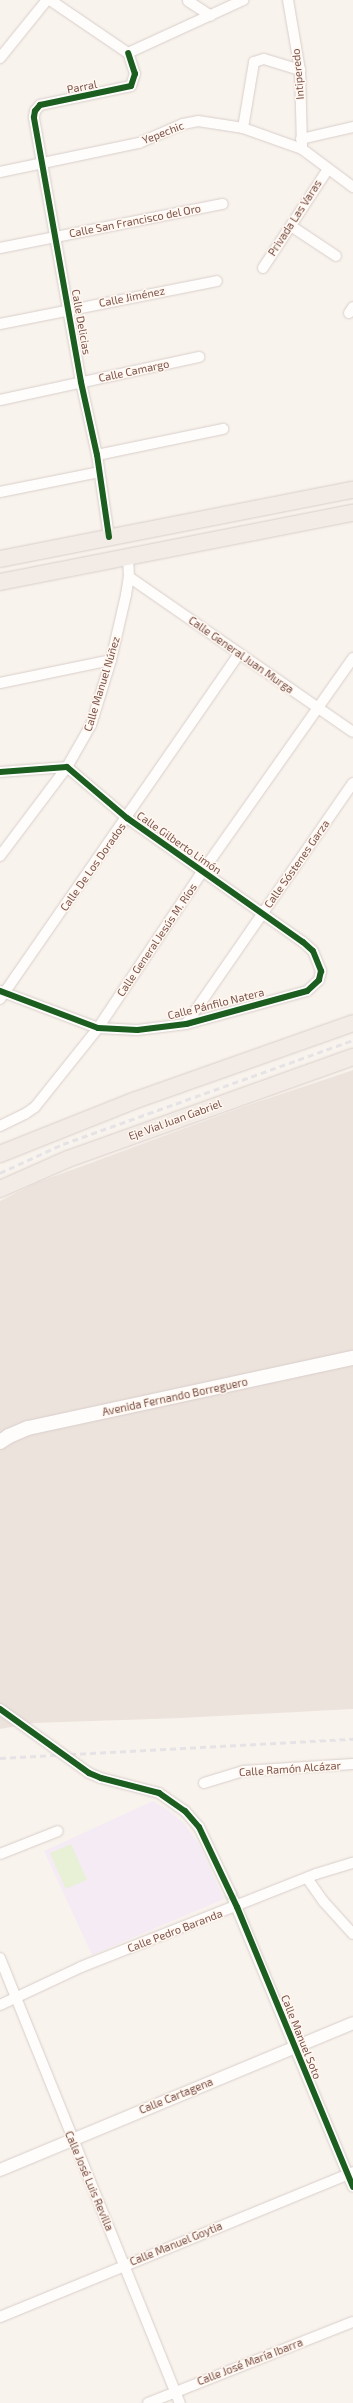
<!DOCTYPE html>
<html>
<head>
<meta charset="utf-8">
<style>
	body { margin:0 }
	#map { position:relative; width:353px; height:2403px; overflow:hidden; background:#f9f3ed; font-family:"Exo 2",sans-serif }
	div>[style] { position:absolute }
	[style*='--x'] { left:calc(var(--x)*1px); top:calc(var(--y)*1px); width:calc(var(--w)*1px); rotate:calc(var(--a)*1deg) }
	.industrial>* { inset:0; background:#ede3dd }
	.education>* { inset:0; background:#f4ebf5 }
	.green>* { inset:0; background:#e8f0d6; transform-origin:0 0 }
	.roads { filter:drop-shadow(0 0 1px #d8ceca) drop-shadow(0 0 1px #d8ceca) }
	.minor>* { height:10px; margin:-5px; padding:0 5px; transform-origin:5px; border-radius:5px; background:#fefdfc }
	.tertiary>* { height:12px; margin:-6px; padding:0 6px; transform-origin:6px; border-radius:6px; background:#fefdfc }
	.secondary>* { height:14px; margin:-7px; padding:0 7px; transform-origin:7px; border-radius:7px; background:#fefdfc }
	.primary>* { height:16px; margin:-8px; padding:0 8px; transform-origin:8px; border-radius:8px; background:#f3ece6 }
	.rail>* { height:3px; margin-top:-1.5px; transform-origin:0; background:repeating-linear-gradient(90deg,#e5e3e6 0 6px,transparent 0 10px) }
	.bridges { filter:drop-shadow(0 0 1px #d8ceca) drop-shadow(0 0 1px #d8ceca) }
	.minor-bridge>* { height:10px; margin:-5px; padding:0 5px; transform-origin:5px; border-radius:5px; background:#fefdfc }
	.cycleway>* { height:6px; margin:-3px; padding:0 3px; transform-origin:3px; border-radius:3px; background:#1b5e20 }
	span { translate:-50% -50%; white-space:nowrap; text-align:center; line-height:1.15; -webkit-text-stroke:3px #fff7f0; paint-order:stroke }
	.street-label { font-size:11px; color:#7b5349 }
</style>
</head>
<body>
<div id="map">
	<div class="industrial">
		<i style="clip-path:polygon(353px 1070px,353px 1709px,182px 1718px,34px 1723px,0 1729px,0 1201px,36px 1183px,240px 1108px)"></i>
	</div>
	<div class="education">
		<i style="clip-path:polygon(153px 1801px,168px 1810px,184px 1823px,200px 1846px,224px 1899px,92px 1955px,44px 1851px)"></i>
	</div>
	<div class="green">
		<i style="left:71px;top:1844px;width:39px;height:23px;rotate:66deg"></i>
	</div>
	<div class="roads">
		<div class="minor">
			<i style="--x:50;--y:0;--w:94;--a:34.2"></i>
			<i style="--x:288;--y:0;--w:71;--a:80.3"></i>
			<i style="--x:300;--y:70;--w:79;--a:88.5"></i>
			<i style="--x:188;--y:1;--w:27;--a:33"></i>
			<i style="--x:128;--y:53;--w:127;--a:-24.7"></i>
			<i style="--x:0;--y:58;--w:75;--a:-51"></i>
			<i style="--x:243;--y:128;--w:67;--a:-80.5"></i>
			<i style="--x:254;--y:62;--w:10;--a:-17"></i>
			<i style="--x:264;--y:59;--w:38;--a:17"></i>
			<i style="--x:301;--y:139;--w:53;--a:-13"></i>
			<i style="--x:0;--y:172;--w:142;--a:-11.8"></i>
			<i style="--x:139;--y:143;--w:48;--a:-23.4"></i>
			<i style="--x:183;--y:124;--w:15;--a:-11"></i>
			<i style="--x:198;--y:121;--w:46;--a:8.8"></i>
			<i style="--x:243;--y:128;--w:63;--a:19.6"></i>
			<i style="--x:302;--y:149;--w:64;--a:36.7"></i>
			<i style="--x:291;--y:226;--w:54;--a:33.7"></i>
			<i style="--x:0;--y:248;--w:227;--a:-11.2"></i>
			<i style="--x:263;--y:268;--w:118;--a:-56.7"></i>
			<i style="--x:349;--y:313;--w:7;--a:-56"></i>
			<i style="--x:0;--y:324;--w:221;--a:-11.2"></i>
			<i style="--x:0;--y:400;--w:204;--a:-12.2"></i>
			<i style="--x:97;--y:455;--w:129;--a:-11.7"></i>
			<i style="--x:0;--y:492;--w:101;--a:-11.4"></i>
			<i style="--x:109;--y:537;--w:83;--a:-98.3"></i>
			<i style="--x:97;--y:455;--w:75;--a:-102.4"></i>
			<i style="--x:81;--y:382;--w:269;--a:-100.1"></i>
			<i style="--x:34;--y:117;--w:6;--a:-81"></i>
			<i style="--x:35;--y:111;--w:8;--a:-50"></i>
			<i style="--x:40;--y:105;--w:93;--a:-11.8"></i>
			<i style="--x:131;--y:86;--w:13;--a:-72"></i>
			<i style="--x:135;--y:74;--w:22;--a:-108"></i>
			<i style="--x:129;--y:577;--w:272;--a:34.7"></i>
			<i style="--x:0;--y:683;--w:113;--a:-11.7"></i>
			<i style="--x:0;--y:772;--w:67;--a:-4.3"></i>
			<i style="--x:67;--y:767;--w:79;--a:40.4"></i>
			<i style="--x:127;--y:818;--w:215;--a:35.2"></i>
			<i style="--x:303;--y:942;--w:13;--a:42"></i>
			<i style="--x:313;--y:951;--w:22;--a:68"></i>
			<i style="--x:321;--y:971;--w:9;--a:103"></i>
			<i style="--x:319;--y:980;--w:16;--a:137"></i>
			<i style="--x:307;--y:991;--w:125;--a:164.7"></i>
			<i style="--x:186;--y:1024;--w:49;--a:173"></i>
			<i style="--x:137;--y:1030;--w:39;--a:-177"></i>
			<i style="--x:98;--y:1028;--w:105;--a:-159.3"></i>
			<i style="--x:0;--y:856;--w:111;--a:-53"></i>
			<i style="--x:67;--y:767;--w:48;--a:-60.3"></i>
			<i style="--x:91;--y:725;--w:68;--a:-72.9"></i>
			<i style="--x:111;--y:660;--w:67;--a:-77"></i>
			<i style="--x:126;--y:595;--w:18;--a:-81"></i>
			<i style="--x:129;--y:577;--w:20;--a:-93"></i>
			<i style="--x:0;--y:999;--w:418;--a:-55.3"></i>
			<i style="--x:186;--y:1024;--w:293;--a:-55.3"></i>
			<i style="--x:0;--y:1126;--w:28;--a:-26"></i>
			<i style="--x:25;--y:1114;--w:12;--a:-35"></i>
			<i style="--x:35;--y:1107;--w:101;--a:-51.4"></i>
			<i style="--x:98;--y:1028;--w:187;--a:-56.3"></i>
			<i style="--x:202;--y:872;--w:262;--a:-54.8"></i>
			<i style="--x:204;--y:1783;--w:41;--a:-17.1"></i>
			<i style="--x:243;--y:1771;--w:110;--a:-3.6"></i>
			<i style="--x:0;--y:1854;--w:62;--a:-21.6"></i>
			<i style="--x:307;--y:1878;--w:29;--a:55"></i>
			<i style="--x:324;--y:1902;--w:43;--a:47.8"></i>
			<i style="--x:231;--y:1894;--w:317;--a:67.4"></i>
			<i style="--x:0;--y:1958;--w:480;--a:68"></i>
			<i style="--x:0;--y:2005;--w:89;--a:-25.1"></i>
			<i style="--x:81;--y:1967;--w:253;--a:-21.6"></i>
			<i style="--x:316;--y:1874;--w:39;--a:-17"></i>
			<i style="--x:0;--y:2317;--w:382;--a:-22.3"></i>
			<i style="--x:148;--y:2403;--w:220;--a:-21.6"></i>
		</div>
		<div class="tertiary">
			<i style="--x:0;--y:2170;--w:382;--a:-22.6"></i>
		</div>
		<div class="secondary">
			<i style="--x:0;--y:1442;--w:11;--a:-34"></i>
			<i style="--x:9;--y:1436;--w:21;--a:-23"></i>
			<i style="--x:28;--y:1428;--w:332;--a:-12.2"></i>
		</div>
		<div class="primary">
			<i style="--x:0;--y:559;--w:360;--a:-11.1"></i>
			<i style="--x:0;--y:582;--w:360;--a:-11.1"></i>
			<i style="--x:0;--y:1154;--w:146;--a:-21.7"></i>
			<i style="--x:136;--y:1100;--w:230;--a:-19.5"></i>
			<i style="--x:0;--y:1189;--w:74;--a:-23.8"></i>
			<i style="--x:68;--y:1159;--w:303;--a:-19.7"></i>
		</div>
	</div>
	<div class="rail">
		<i style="--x:0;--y:1173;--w:69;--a:-24.7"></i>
		<i style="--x:63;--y:1144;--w:308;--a:-19.7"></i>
		<i style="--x:0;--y:1758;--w:354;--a:-3.1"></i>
	</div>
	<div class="bridges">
		<div class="minor-bridge">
			<i style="--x:0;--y:1709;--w:110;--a:35.7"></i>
			<i style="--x:89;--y:1773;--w:13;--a:23"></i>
			<i style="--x:101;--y:1778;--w:60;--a:14.5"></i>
			<i style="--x:159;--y:1793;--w:32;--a:35"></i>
			<i style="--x:185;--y:1811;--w:21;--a:49"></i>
			<i style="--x:199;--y:1827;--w:74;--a:64.5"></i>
		</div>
	</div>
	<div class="cycleway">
		<i style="--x:109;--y:537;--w:83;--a:-98.3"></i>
		<i style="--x:97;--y:455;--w:75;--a:-102.4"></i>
		<i style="--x:81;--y:382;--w:269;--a:-100.1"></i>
		<i style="--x:34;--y:117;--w:6;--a:-81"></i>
		<i style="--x:35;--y:111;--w:8;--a:-50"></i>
		<i style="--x:40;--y:105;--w:93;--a:-11.8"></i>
		<i style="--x:131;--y:86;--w:13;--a:-72"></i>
		<i style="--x:135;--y:74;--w:22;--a:-108"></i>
		<i style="--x:0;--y:772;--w:67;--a:-4.3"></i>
		<i style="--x:67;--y:767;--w:79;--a:40.4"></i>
		<i style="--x:127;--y:818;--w:215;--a:35.2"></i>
		<i style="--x:303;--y:942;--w:13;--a:42"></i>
		<i style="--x:313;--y:951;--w:22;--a:68"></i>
		<i style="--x:321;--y:971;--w:9;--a:103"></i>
		<i style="--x:319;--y:980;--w:16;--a:137"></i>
		<i style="--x:307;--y:991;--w:125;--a:164.7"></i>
		<i style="--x:186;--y:1024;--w:49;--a:173"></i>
		<i style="--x:137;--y:1030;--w:39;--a:-177"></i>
		<i style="--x:98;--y:1028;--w:105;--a:-159.3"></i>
		<i style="--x:0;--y:1709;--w:110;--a:35.7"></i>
		<i style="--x:89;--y:1773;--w:13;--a:23"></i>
		<i style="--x:101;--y:1778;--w:60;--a:14.5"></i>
		<i style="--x:159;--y:1793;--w:32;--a:35"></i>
		<i style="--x:185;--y:1811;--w:21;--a:49"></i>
		<i style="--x:199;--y:1827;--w:89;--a:64.6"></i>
		<i style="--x:237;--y:1907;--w:303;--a:67.5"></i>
	</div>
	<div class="street-label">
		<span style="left:298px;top:74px;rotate:-95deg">Intiperedo</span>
		<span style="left:82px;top:87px;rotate:-11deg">Parral</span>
		<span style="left:163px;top:133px;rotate:-21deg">Yepechic</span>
		<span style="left:295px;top:218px;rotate:-57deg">Privada Las Varas</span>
		<span style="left:135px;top:221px;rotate:-11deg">Calle San Francisco del Oro</span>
		<span style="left:132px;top:297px;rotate:-11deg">Calle Jiménez</span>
		<span style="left:81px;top:322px;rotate:80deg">Calle Delicias</span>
		<span style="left:134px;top:371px;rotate:-12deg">Calle Camargo</span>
		<span style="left:241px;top:655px;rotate:35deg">Calle General Juan Murga</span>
		<span style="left:102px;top:684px;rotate:-73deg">Calle Manuel Núñez</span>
		<span style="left:179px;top:843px;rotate:35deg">Calle Gilberto Limón</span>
		<span style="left:297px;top:864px;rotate:-55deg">Calle Sóstenes Garza</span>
		<span style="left:93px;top:867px;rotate:-55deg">Calle De Los Dorados</span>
		<span style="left:157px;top:940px;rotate:-56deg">Calle General Jesús M. Ríos</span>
		<span style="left:216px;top:1004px;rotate:-14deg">Calle Pánfilo Natera</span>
		<span style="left:175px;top:1120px;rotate:-20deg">Eje Vial Juan Gabriel</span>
		<span style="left:175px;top:1397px;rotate:-12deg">Avenida Fernando Borreguero</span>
		<span style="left:290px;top:1769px;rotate:-4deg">Calle Ramón Alcázar</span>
		<span style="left:175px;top:1931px;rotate:-21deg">Calle Pedro Baranda</span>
		<span style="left:301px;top:2037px;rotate:68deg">Calle Manuel Soto</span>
		<span style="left:176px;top:2096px;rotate:-22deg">Calle Cartagena</span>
		<span style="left:89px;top:2181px;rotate:67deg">Calle José Luis Revilla</span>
		<span style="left:176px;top:2244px;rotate:-22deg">Calle Manuel Goytia</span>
		<span style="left:250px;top:2362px;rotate:-21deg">Calle José María Ibarra</span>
	</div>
</div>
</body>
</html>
